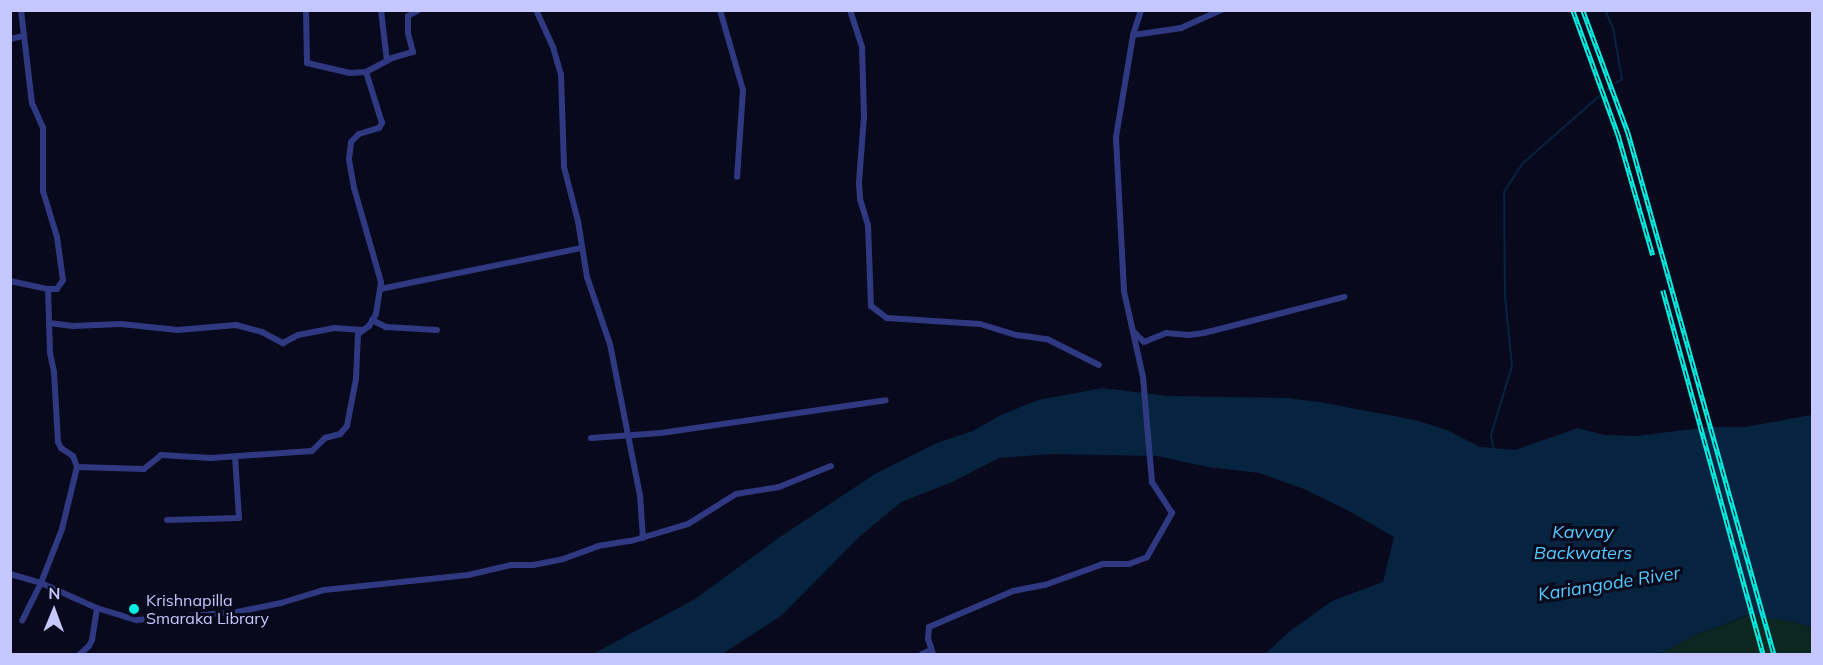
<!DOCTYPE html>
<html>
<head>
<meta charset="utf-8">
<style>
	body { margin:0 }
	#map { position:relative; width:1823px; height:665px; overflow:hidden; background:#09091d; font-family:Mulish,sans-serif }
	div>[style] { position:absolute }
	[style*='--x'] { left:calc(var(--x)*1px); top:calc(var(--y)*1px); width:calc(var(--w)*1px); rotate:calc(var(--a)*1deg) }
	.green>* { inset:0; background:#0c2722 }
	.water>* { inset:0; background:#06243f }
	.stream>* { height:2px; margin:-1px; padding:0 1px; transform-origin:1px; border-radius:1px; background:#06243f }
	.street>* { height:6px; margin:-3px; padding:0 3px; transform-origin:3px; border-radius:3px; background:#2f3981 }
	.rail>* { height:4.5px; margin-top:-2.25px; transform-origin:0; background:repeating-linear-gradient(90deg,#09091d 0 7px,#00f0e2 0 14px); box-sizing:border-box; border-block:2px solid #00f0e2 }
	.dots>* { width:16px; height:16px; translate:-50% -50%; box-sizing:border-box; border:3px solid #09091d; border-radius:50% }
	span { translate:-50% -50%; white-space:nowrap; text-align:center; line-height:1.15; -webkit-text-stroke:6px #09091d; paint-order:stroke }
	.poi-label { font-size:16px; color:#c5c7ff }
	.left { translate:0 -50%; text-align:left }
	.water-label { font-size:18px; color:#53cbff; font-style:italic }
	.frame { position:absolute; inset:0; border:12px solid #c5c7ff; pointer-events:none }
	.north { position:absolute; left:24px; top:581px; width:60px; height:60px; -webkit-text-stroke:4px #09091d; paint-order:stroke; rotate:1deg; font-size:16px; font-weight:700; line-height:24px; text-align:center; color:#c5c7ff }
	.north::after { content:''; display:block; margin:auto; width:21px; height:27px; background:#c5c7ff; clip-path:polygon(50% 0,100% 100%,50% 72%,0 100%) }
</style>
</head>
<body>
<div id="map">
	<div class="green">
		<i style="clip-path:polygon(1752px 614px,1812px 626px,1812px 654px,1659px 654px,1695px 635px)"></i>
	</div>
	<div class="water">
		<i style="clip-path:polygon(1103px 388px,1168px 396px,1287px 398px,1319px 402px,1415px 420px,1447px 430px,1480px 447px,1515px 450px,1578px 428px,1604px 435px,1636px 436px,1709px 427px,1745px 427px,1812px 415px,1812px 626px,1751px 614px,1695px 635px,1659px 654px,1265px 654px,1290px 631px,1332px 601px,1383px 582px,1394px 537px,1349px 511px,1304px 489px,1259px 473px,1208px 467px,1157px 456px,1050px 454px,999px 458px,952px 482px,901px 502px,859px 537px,781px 616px,722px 654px,593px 654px,695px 599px,780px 537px,875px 474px,937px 443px,973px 431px,999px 416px,1038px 400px)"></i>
	</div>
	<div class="stream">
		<i style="--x:1605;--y:10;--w:20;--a:66"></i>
		<i style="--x:1613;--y:28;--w:52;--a:80"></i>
		<i style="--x:1622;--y:79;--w:7;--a:146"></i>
		<i style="--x:1607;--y:90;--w:1;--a:-45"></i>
		<i style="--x:1494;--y:451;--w:16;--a:-101"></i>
		<i style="--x:1491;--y:435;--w:72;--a:-73.1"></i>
		<i style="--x:1512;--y:366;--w:69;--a:-95.8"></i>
		<i style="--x:1505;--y:297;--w:105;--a:-90.5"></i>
		<i style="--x:1504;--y:192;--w:33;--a:-57"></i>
		<i style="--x:1522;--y:164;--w:103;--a:-41.4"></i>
	</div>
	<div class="street">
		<i style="--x:21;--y:10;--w:94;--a:83.3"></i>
		<i style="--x:32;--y:103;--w:27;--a:66"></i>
		<i style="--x:43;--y:128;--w:63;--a:90"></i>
		<i style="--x:43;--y:191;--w:48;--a:73.1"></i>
		<i style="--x:57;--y:237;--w:43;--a:82.1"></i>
		<i style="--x:63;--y:280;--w:11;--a:124"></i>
		<i style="--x:57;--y:289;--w:9;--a:180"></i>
		<i style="--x:48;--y:289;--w:64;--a:88.2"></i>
		<i style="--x:50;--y:353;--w:19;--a:78"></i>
		<i style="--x:54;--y:372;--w:70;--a:86.7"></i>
		<i style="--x:58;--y:442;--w:7;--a:63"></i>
		<i style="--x:61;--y:448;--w:14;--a:34"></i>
		<i style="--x:73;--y:456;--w:12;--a:70"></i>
		<i style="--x:77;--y:467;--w:64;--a:103.6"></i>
		<i style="--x:62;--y:529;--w:58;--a:111.3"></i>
		<i style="--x:41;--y:583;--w:42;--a:116.6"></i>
		<i style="--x:306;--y:10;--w:53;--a:88.9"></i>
		<i style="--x:307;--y:63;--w:44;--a:13.1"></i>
		<i style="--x:350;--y:73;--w:16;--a:-4"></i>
		<i style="--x:381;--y:10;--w:51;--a:83.3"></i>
		<i style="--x:536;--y:10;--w:41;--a:65.3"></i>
		<i style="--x:553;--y:47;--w:29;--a:74"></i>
		<i style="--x:561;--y:75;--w:92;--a:88.1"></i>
		<i style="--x:564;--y:167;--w:56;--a:75.5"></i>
		<i style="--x:578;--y:221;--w:57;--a:80.9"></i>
		<i style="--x:587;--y:277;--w:71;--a:71.1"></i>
		<i style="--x:610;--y:344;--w:154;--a:78.8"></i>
		<i style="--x:640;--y:495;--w:43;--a:86"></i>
		<i style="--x:720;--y:10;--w:83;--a:74"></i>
		<i style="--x:743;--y:90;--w:87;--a:93.9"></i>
		<i style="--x:850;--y:10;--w:39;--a:72"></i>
		<i style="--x:862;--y:47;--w:69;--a:88.3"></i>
		<i style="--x:864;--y:116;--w:67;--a:94.3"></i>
		<i style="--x:859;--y:183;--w:16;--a:86"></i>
		<i style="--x:860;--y:199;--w:27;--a:73"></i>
		<i style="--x:868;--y:225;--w:81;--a:87.9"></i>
		<i style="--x:871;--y:306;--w:20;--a:37"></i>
		<i style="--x:887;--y:318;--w:93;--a:3.7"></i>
		<i style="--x:980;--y:324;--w:39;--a:17"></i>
		<i style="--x:1017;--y:335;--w:30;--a:8"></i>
		<i style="--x:1047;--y:339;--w:58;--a:26.6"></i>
		<i style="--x:1133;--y:35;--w:49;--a:-8.3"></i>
		<i style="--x:1181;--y:28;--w:44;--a:-24.2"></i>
		<i style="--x:10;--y:39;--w:13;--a:-13"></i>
		<i style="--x:10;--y:281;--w:39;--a:12"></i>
		<i style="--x:380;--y:289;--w:206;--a:-11.5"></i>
		<i style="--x:372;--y:320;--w:16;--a:27"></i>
		<i style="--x:386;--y:327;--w:51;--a:3.4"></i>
		<i style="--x:49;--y:323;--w:24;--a:7"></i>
		<i style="--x:73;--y:326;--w:48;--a:-2.4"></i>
		<i style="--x:121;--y:324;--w:57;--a:6"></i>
		<i style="--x:178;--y:330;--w:58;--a:-4.9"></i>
		<i style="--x:236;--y:325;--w:27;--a:15"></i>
		<i style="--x:262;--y:332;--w:24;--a:28"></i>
		<i style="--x:283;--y:343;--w:17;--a:-28"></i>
		<i style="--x:298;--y:335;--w:37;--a:-11"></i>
		<i style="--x:334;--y:328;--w:28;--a:4"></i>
		<i style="--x:1134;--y:332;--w:14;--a:45"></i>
		<i style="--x:1144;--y:342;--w:24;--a:-22"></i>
		<i style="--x:1166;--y:333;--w:23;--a:5"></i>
		<i style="--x:1189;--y:335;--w:15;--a:-8"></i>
		<i style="--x:1204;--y:333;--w:145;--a:-14.4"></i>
		<i style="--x:591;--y:438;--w:70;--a:-4.1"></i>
		<i style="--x:661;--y:433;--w:227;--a:-8.3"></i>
		<i style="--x:77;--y:467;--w:67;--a:1.7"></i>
		<i style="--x:144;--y:469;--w:22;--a:-39"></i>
		<i style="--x:161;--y:455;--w:50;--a:3.4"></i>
		<i style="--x:211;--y:458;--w:101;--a:-4"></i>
		<i style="--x:312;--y:451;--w:18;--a:-45"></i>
		<i style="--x:325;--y:438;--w:16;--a:-15"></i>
		<i style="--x:340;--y:434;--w:11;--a:-49"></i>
		<i style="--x:347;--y:426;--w:48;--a:-79.2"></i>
		<i style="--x:356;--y:379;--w:45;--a:-87.5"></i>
		<i style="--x:358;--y:334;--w:14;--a:-36"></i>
		<i style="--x:369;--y:326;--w:14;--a:-60"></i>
		<i style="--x:376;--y:314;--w:32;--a:-81"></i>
		<i style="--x:381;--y:282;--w:98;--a:-106"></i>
		<i style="--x:354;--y:188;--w:29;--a:-100"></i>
		<i style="--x:349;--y:159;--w:17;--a:-83"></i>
		<i style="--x:351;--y:142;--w:11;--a:-45"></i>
		<i style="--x:359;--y:134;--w:21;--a:-17"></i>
		<i style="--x:379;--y:128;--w:6;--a:-59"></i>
		<i style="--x:382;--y:123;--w:53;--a:-107.4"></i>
		<i style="--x:366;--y:72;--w:30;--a:-28"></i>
		<i style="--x:392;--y:58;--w:22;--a:-16"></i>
		<i style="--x:413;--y:52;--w:20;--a:-105"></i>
		<i style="--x:408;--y:33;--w:17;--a:-90"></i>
		<i style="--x:408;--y:16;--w:13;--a:-29"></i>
		<i style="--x:167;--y:520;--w:72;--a:-1.6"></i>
		<i style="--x:239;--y:518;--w:62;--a:-93.7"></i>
		<i style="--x:10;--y:574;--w:32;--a:16"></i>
		<i style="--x:41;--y:583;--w:61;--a:24.1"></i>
		<i style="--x:97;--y:608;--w:41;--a:17.1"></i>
		<i style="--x:136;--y:620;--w:101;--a:-4.5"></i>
		<i style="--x:237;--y:612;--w:45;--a:-11.6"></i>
		<i style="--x:281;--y:603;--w:45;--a:-16.8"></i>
		<i style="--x:324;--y:590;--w:145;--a:-5.9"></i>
		<i style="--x:468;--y:575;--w:44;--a:-13.1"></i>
		<i style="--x:511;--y:565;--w:22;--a:0"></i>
		<i style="--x:533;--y:565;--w:31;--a:-11"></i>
		<i style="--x:563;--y:559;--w:37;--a:-20"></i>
		<i style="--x:598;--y:546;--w:33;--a:-9"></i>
		<i style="--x:631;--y:541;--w:59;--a:-16.6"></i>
		<i style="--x:688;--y:524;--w:57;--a:-32"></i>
		<i style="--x:736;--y:494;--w:44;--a:-9.2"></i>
		<i style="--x:779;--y:487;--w:56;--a:-22"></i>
		<i style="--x:80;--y:654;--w:12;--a:-42"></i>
		<i style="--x:89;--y:646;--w:7;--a:-63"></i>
		<i style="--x:92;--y:640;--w:32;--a:-81"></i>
		<i style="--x:922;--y:654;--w:10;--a:-24"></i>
		<i style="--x:933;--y:654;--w:16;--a:-108"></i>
		<i style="--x:928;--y:639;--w:12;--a:-85"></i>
		<i style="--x:929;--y:627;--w:91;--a:-23.2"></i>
		<i style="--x:1013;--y:591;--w:33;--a:-11"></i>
		<i style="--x:1045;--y:585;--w:62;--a:-19.9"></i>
		<i style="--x:1103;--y:564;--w:26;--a:0"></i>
		<i style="--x:1129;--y:564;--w:19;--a:-21"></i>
		<i style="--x:1147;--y:557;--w:51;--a:-60.4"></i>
		<i style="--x:1172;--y:513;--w:37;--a:-123"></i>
		<i style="--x:1152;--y:482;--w:105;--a:-94.9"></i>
		<i style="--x:1143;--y:377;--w:88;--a:-102.5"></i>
		<i style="--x:1124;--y:291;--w:154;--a:-93"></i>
		<i style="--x:1116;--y:137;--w:103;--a:-80.5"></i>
		<i style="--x:1133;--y:35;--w:26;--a:-72"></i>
	</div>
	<div class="rail">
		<i style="--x:1573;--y:10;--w:132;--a:70.1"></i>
		<i style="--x:1618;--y:134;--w:126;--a:73.9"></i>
		<i style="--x:1583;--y:10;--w:130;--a:69.8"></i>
		<i style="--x:1628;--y:132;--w:542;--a:74.37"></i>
		<i style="--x:1663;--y:290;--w:377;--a:74.6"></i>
	</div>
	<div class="dots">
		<i style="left:134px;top:609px;background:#00f0e2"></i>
	</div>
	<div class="poi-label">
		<span class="left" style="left:146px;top:609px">Krishnapilla<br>Smaraka Library</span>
	</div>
	<div class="water-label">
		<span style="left:1583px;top:543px">Kavvay<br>Backwaters</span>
		<span style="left:1609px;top:584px;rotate:-9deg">Kariangode River</span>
	</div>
	<div class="frame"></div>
	<div class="north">N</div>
</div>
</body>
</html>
